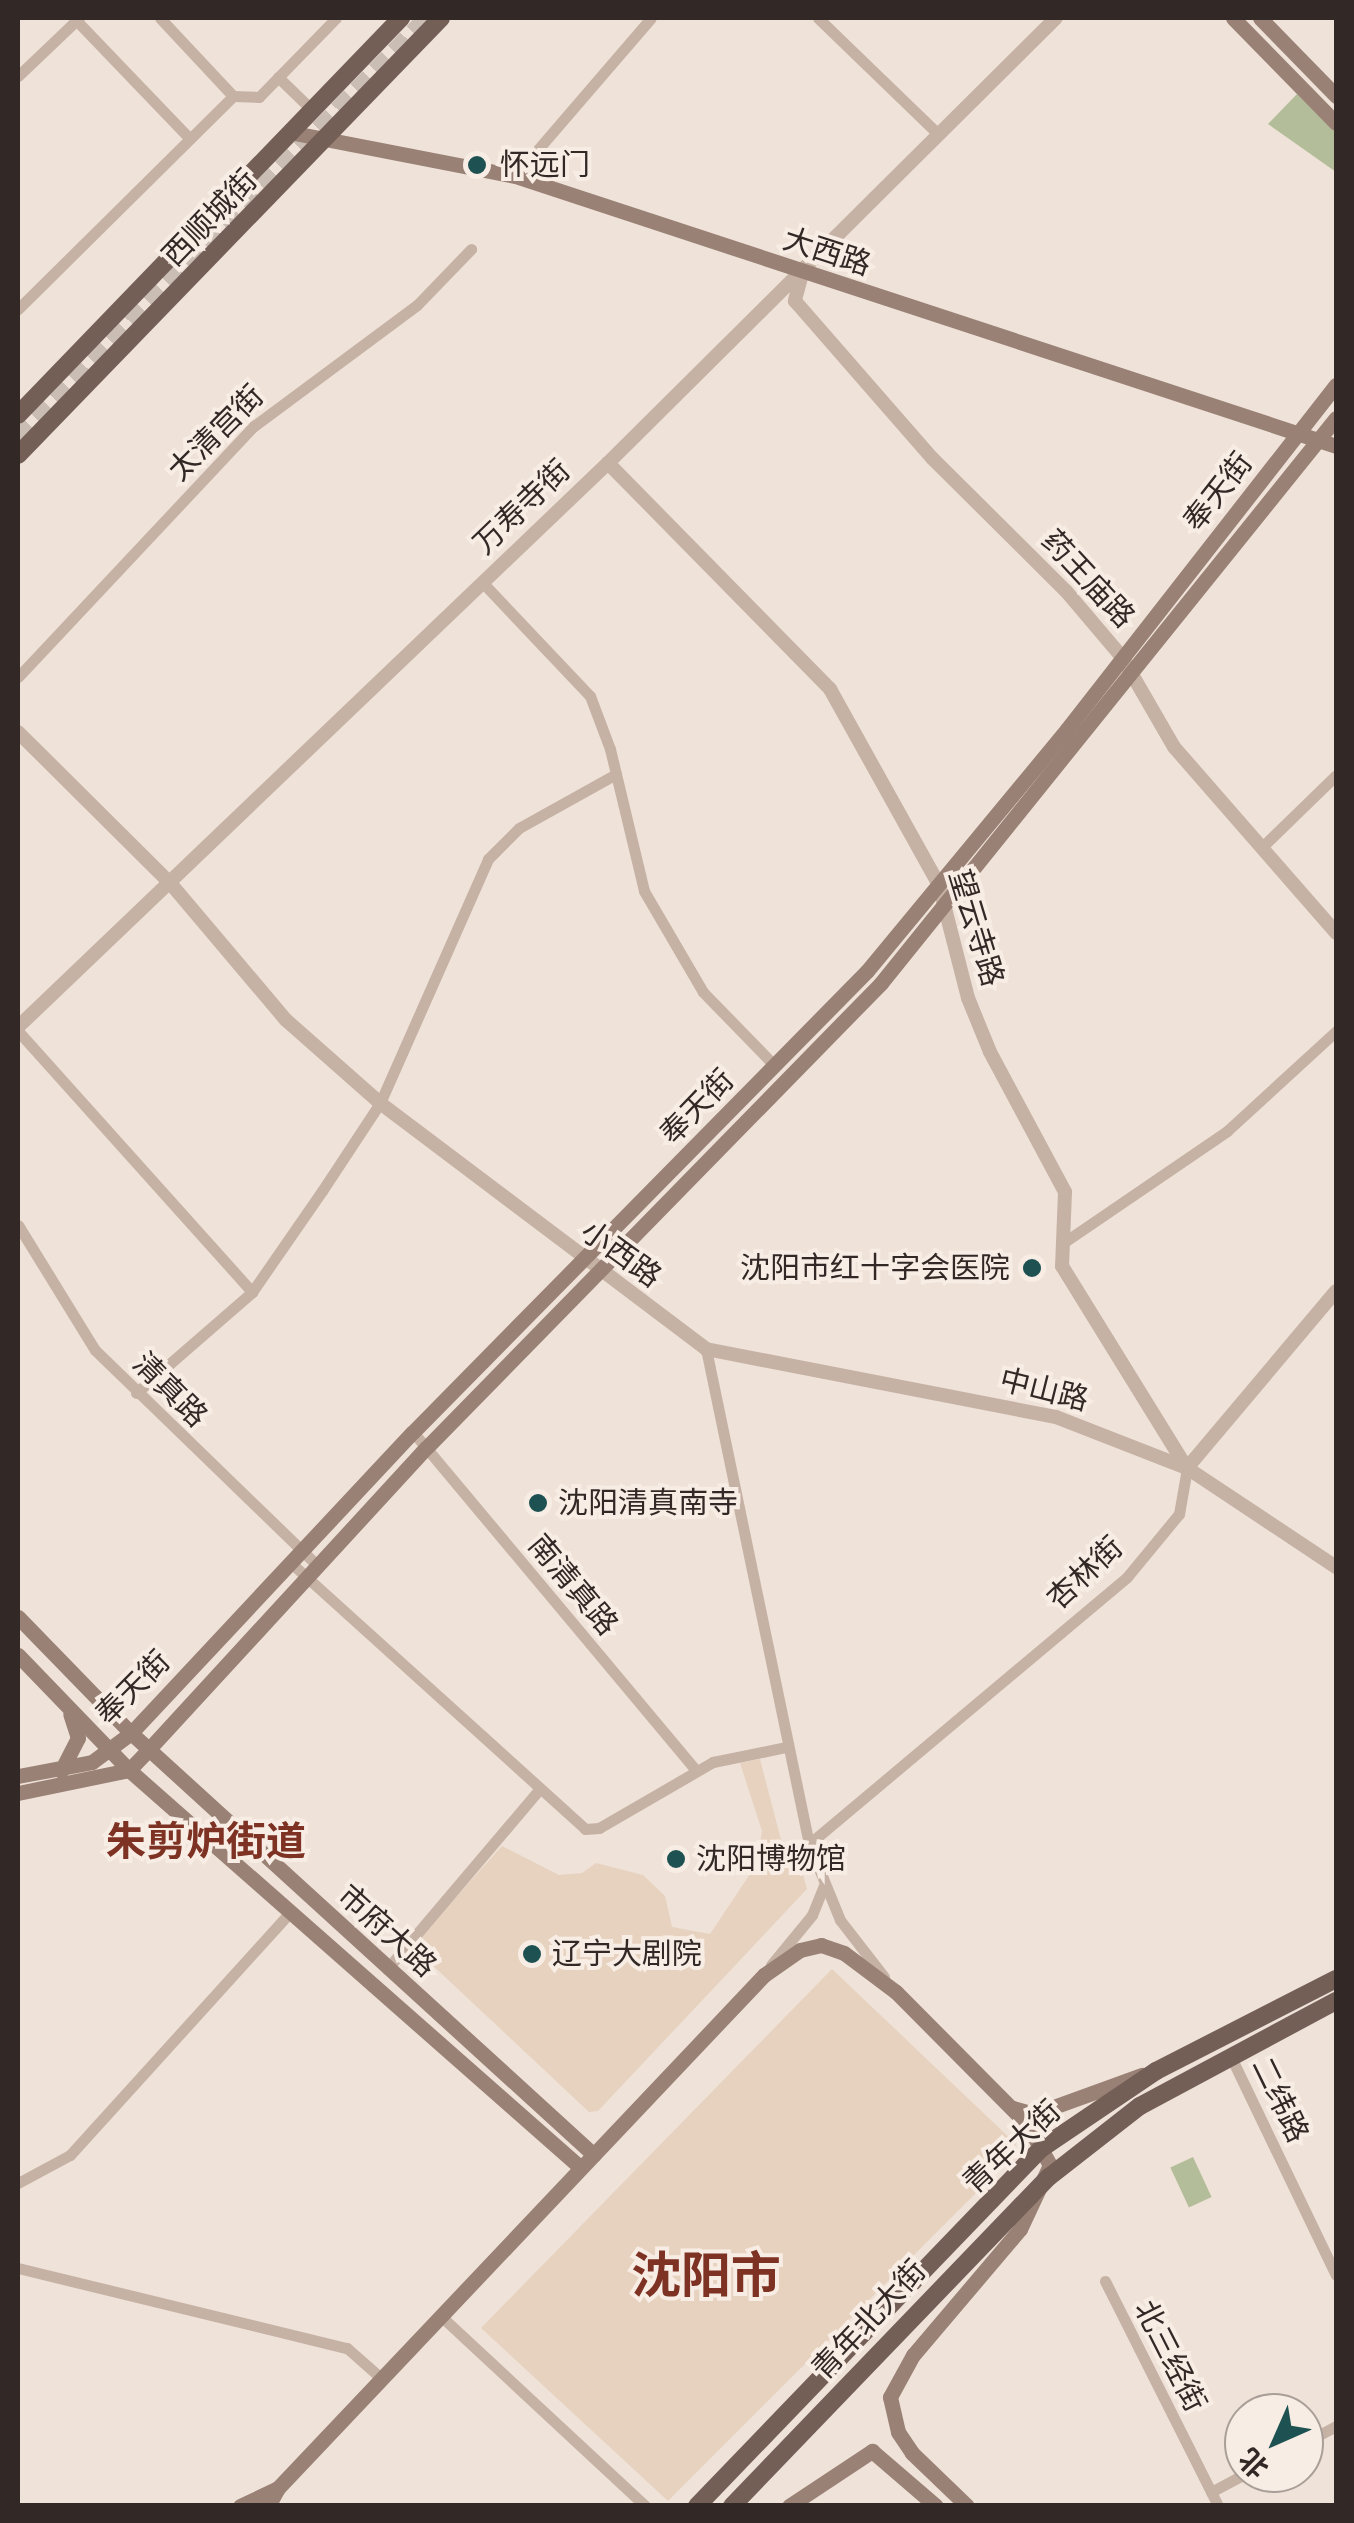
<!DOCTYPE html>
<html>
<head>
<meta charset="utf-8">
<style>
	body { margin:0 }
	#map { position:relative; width:1354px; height:2523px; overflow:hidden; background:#efe2d8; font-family:Karla,"Noto Sans SC",sans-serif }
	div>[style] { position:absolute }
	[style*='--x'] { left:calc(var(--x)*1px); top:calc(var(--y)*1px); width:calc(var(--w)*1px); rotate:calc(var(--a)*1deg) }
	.green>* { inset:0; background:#b4bd99; transform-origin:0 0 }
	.plaza>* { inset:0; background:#e7d2bf }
	.trunk-tunnel>* { height:18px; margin-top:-9px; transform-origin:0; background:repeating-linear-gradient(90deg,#c9bdb4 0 18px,transparent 0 27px) }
	.minor>* { height:11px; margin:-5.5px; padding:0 5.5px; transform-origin:5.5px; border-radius:5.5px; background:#c6b2a5 }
	.tertiary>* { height:14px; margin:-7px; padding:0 7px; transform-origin:7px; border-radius:7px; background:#c6b2a5 }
	.secondary>* { height:15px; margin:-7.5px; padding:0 7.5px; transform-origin:7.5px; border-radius:7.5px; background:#9a8176 }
	.primary>* { height:18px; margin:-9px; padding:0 9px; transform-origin:9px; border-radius:9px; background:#745f57 }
	.dots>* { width:28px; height:28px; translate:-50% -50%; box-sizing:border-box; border:5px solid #f8ede4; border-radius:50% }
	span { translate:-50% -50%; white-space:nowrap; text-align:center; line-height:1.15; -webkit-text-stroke:8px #f8ede4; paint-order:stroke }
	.poi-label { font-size:30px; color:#322926 }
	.left { translate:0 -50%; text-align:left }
	.right { translate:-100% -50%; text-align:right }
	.street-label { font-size:30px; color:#322926 }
	.district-label { font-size:40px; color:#7d3223; font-weight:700 }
	.town-label { font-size:50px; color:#7d3223; font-weight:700 }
	.frame { position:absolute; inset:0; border:20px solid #322926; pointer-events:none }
	.north { position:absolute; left:1224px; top:2393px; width:100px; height:100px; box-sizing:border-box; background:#f8ede4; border:2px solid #a99f98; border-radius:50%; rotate:225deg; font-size:28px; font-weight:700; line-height:40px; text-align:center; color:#322926 }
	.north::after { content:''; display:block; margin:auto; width:35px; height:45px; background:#1e5151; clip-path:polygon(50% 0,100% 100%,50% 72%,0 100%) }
</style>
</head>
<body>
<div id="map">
	<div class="green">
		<i style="clip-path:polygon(1297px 94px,1336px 133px,1336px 172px,1268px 124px)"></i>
		<i style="left:1193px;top:2157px;width:44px;height:25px;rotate:65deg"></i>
	</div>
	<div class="plaza">
		<i style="clip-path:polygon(760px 1759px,786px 1859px,801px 1867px,807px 1889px,598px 2111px,589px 2112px,412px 1946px,502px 1846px,559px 1875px,582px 1873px,596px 1863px,643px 1875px,665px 1896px,672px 1927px,710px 1934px,756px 1865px,762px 1831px,740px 1763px)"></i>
		<i style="clip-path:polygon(832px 1969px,1016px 2144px,999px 2170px,668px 2501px,481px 2328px)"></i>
	</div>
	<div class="trunk-tunnel">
		<i style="--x:18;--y:439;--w:587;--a:-45.83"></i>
	</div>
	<div class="minor">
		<i style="--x:74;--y:18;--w:166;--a:46.2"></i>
		<i style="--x:160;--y:18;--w:107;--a:46.9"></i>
		<i style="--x:233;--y:96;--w:26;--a:2"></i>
		<i style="--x:259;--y:97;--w:110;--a:-45.7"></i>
		<i style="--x:818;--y:18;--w:168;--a:44"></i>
		<i style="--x:18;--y:76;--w:84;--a:-43.6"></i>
		<i style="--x:278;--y:77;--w:47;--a:44.1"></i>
		<i style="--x:515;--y:176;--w:208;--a:-49.3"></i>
		<i style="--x:18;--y:309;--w:303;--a:-44.7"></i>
		<i style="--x:483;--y:583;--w:156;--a:46.6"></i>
		<i style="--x:590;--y:696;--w:57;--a:69.3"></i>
		<i style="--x:610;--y:749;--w:146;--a:76.5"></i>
		<i style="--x:644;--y:891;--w:117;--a:59.7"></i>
		<i style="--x:703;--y:992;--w:103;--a:45.8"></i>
		<i style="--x:18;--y:677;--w:345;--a:-46.8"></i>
		<i style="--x:254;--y:426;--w:203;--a:-36.6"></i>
		<i style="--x:417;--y:305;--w:78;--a:-46"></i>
		<i style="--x:1262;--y:847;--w:103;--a:-44.2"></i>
		<i style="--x:18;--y:1031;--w:351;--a:48.1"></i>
		<i style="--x:18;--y:1225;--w:147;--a:58.4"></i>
		<i style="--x:95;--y:1350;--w:310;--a:44.1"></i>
		<i style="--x:1063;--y:1243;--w:199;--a:-34.3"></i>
		<i style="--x:1227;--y:1131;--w:148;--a:-42.5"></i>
		<i style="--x:706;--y:1349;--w:506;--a:78.25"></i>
		<i style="--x:809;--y:1844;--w:82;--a:67.8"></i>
		<i style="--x:840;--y:1920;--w:72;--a:52.3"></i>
		<i style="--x:136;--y:1393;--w:154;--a:-41"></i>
		<i style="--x:252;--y:1292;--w:123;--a:-55.3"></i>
		<i style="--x:322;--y:1191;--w:105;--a:-56.6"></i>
		<i style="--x:380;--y:1103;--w:267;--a:-66.1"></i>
		<i style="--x:488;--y:859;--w:44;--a:-45"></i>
		<i style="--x:519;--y:828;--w:111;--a:-29.1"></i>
		<i style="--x:413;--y:1432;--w:441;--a:50.1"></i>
		<i style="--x:291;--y:1563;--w:396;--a:42.1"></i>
		<i style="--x:585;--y:1829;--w:14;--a:-4"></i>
		<i style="--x:599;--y:1828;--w:132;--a:-30.1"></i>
		<i style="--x:713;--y:1762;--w:75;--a:-11.6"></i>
		<i style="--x:809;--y:1844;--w:415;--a:-40"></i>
		<i style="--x:1127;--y:1577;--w:82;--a:-50.5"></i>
		<i style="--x:1179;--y:1514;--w:47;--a:-80.1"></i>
		<i style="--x:771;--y:1965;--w:65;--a:-50.6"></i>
		<i style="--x:812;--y:1915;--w:31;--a:-68"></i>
		<i style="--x:387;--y:1969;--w:232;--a:-49.7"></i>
		<i style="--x:1230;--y:2055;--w:244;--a:64.3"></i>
		<i style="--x:18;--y:2183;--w:59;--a:-28.3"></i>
		<i style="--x:70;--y:2155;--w:329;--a:-47.8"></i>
		<i style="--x:18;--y:2268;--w:339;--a:13.7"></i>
		<i style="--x:347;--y:2348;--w:47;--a:41.5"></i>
		<i style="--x:1105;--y:2281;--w:252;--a:63.3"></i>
		<i style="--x:443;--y:2318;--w:276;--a:42.9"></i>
		<i style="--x:1304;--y:2443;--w:36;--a:-28"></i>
		<i style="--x:1211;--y:2492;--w:40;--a:-28"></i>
	</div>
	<div class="tertiary">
		<i style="--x:802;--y:274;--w:28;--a:105"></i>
		<i style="--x:795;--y:301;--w:208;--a:48.9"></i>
		<i style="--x:932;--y:458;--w:189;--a:44.8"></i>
		<i style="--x:1066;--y:591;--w:87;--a:49.7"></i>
		<i style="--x:1122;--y:657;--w:104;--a:60"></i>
		<i style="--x:1174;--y:747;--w:247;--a:48.9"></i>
		<i style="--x:608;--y:463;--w:317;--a:45.5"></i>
		<i style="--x:830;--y:689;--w:224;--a:60.9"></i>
		<i style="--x:939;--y:885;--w:117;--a:75.6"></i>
		<i style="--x:968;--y:998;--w:58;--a:67.8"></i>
		<i style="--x:990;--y:1052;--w:159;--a:61.8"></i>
		<i style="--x:1065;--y:1192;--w:74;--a:92.3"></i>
		<i style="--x:1062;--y:1266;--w:238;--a:58.3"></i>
		<i style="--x:1187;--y:1468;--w:231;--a:-49.9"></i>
		<i style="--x:18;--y:732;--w:216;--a:44.8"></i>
		<i style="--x:171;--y:884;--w:178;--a:49.8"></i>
		<i style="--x:286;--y:1020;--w:125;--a:41.4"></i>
		<i style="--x:380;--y:1103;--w:408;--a:37"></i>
		<i style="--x:706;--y:1349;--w:357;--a:11"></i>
		<i style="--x:1056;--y:1417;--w:141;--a:21.3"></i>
		<i style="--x:1187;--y:1468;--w:179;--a:33.6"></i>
		<i style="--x:18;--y:1027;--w:816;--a:-43.71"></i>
		<i style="--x:608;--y:463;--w:631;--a:-44.81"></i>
	</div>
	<div class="secondary">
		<i style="--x:1233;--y:18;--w:147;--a:45.6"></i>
		<i style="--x:1260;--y:18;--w:109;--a:45.7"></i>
		<i style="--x:294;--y:133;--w:225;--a:11"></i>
		<i style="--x:515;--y:176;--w:864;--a:18.2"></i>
		<i style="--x:18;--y:1617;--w:162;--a:45.8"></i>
		<i style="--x:131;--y:1733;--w:626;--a:42.35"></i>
		<i style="--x:18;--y:1655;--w:160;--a:46"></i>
		<i style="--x:129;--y:1770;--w:602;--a:41.36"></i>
		<i style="--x:61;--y:1771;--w:37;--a:-63"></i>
		<i style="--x:78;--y:1738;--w:25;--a:-108"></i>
		<i style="--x:18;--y:1776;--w:75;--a:-10.7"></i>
		<i style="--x:92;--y:1762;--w:49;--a:-36.6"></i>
		<i style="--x:131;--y:1733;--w:412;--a:-46.9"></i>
		<i style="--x:413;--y:1432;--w:647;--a:-45.44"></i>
		<i style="--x:867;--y:971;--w:314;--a:-50.4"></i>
		<i style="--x:1067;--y:729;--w:437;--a:-52"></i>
		<i style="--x:18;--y:1793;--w:113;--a:-11.7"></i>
		<i style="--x:129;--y:1770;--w:29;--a:-46"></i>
		<i style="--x:149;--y:1749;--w:410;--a:-47.4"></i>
		<i style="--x:427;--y:1447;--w:649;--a:-45.62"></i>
		<i style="--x:881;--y:983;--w:725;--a:-51.16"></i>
		<i style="--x:1013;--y:2108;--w:22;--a:16"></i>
		<i style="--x:1034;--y:2114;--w:115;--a:-19.9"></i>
		<i style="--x:240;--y:2506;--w:42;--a:-25.3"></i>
		<i style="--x:268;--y:2506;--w:21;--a:-61"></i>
		<i style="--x:278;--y:2488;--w:707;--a:-46.55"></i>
		<i style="--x:764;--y:1975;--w:44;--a:-34.8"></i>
		<i style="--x:800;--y:1950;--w:22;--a:-13"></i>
		<i style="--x:821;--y:1945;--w:24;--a:19"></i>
		<i style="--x:844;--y:1953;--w:65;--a:36.9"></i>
		<i style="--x:896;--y:1992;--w:186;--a:45.2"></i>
		<i style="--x:1027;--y:2124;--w:47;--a:60.7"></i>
		<i style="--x:1050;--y:2165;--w:71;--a:115.1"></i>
		<i style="--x:1020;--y:2229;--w:165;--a:130.3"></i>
		<i style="--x:913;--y:2355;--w:48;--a:118.7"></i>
		<i style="--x:890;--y:2397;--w:36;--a:77"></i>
		<i style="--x:898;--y:2432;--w:25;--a:56"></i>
		<i style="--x:912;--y:2453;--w:76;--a:43.9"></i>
		<i style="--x:789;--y:2506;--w:100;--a:-33.5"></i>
		<i style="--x:872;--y:2451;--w:84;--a:40.7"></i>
	</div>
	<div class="primary">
		<i style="--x:18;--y:415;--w:552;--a:-46.03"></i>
		<i style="--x:18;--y:455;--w:608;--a:-45.93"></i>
		<i style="--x:697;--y:2506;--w:497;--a:-46.1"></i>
		<i style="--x:1042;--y:2148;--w:138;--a:-34"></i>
		<i style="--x:1156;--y:2071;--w:202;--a:-27.1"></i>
		<i style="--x:732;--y:2506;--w:457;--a:-46.1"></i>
		<i style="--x:1049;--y:2177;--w:115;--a:-38"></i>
		<i style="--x:1140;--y:2106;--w:222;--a:-28.2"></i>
	</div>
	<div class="dots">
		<i style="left:477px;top:165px;background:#1e5151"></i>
		<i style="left:1032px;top:1268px;background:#1e5151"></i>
		<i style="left:538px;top:1503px;background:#1e5151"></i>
		<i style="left:676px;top:1859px;background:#1e5151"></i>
		<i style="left:532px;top:1954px;background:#1e5151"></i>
	</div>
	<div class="poi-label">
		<span class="left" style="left:500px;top:165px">怀远门</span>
		<span class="right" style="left:1010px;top:1268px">沈阳市红十字会医院</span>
		<span class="left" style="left:558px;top:1503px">沈阳清真南寺</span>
		<span class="left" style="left:696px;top:1859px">沈阳博物馆</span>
		<span class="left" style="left:552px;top:1954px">辽宁大剧院</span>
	</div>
	<div class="street-label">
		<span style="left:210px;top:218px;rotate:-46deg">西顺城街</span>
		<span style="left:827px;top:252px;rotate:18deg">大西路</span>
		<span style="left:216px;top:433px;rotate:-45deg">太清宫街</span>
		<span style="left:1218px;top:492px;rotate:-52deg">奉天街</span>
		<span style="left:522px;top:507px;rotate:-44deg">万寿寺街</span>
		<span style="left:1088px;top:579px;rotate:47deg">药王庙路</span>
		<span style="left:976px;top:928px;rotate:73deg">望云寺路</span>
		<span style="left:697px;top:1107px;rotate:-46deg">奉天街</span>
		<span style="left:621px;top:1254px;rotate:36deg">小西路</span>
		<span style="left:170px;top:1390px;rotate:45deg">清真路</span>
		<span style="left:1044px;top:1390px;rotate:14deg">中山路</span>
		<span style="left:1085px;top:1573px;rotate:-43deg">杏林街</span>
		<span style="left:573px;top:1585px;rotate:50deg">南清真路</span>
		<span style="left:133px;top:1688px;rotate:-45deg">奉天街</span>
		<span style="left:387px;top:1931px;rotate:42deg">市府大路</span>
		<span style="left:1280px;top:2100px;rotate:64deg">二纬路</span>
		<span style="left:1012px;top:2147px;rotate:-43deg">青年大街</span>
		<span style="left:869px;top:2320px;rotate:-47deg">青年北大街</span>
		<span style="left:1170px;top:2356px;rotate:63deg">北三经街</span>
	</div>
	<div class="district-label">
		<span style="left:206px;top:1842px">朱剪炉街道</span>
	</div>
	<div class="town-label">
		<span style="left:706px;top:2277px">沈阳市</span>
	</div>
	<div class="frame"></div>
	<div class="north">北</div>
</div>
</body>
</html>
